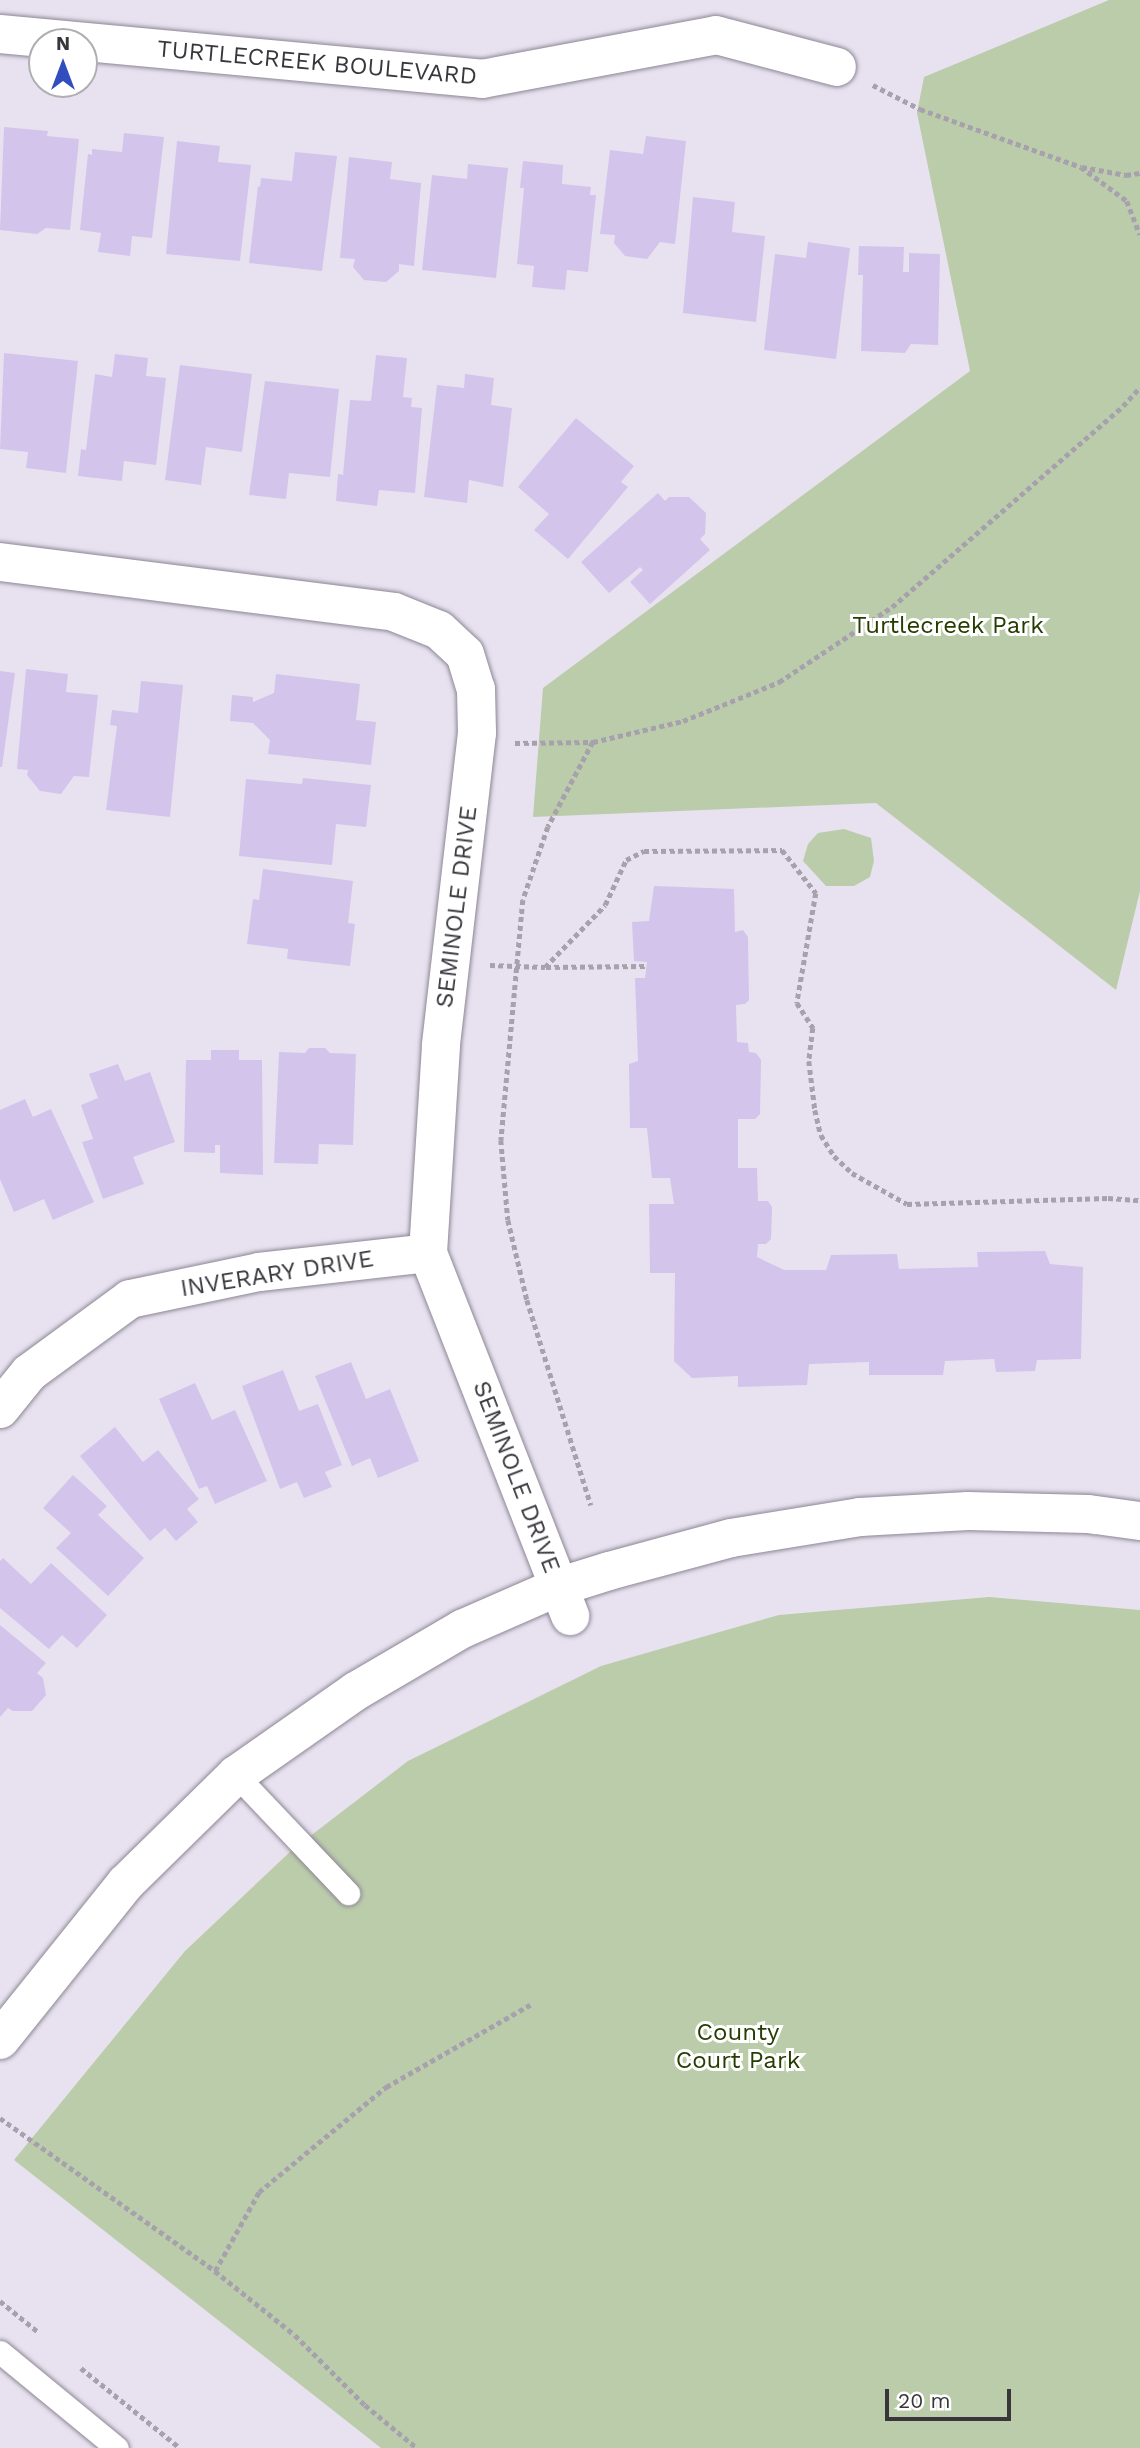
<!DOCTYPE html>
<html>
<head>
<meta charset="utf-8">
<style>
	body { margin:0 }
	#map { position:relative; width:1140px; height:2448px; overflow:hidden; background:#e8e2f0; font-family:"Work Sans",sans-serif }
	div>[style] { position:absolute }
	[style*='--x'] { left:calc(var(--x)*1px); top:calc(var(--y)*1px); width:calc(var(--w)*1px); rotate:calc(var(--a)*1deg) }
	.green>* { inset:0; background:#bbccab }
	.building>* { inset:0; background:#d3c4eb }
	.path>* { height:4.5px; margin-top:-2.25px; transform-origin:0; background:repeating-linear-gradient(90deg,#a6a1ac 0 5px,transparent 0 8.5px) }
	.roads { filter:drop-shadow(0 0 2px #8d8795) drop-shadow(0 0 2px #8d8795) }
	.service>* { height:23px; margin:-11.5px; padding:0 11.5px; transform-origin:11.5px; border-radius:11.5px; background:#fff }
	.minor>* { height:38px; margin:-19px; padding:0 19px; transform-origin:19px; border-radius:19px; background:#fff }
	.tertiary>* { height:38px; margin:-19px; padding:0 19px; transform-origin:19px; border-radius:19px; background:#fff }
	span { translate:-50% -50%; white-space:nowrap; text-align:center; line-height:1.15; -webkit-text-stroke:6px #fff; paint-order:stroke }
	.street-label { font-size:24px; color:#38353b }
	.park-label { font-size:24px; color:#263d01 }
	.north { position:absolute; left:28px; top:28px; width:70px; height:70px; box-sizing:border-box; background:#fff; border:2px solid #afaeb1; border-radius:50%; rotate:0deg; font-size:19px; font-weight:700; line-height:28px; text-align:center; color:#38353b }
	.north::after { content:''; display:block; margin:auto; width:24px; height:32px; background:#324dbe; clip-path:polygon(50% 0,100% 100%,50% 72%,0 100%) }
	.scale { position:absolute; left:885px; top:2389px; width:126px; height:32px; box-sizing:border-box; border:4px solid #38353b; border-top:0; padding-left:9px; font-size:21px; line-height:24px; white-space:nowrap; color:#38353b; -webkit-text-stroke:5px #fff; paint-order:stroke }
</style>
</head>
<body>
<div id="map">
	<div class="green">
		<i style="clip-path:polygon(1109px 0,1140px 0,1140px 891px,1116px 990px,876px 803px,533px 817px,543px 688px,970px 371px,917px 113px,924px 77px)"></i>
		<i style="clip-path:polygon(844px 829px,871px 838px,874px 861px,870px 877px,854px 886px,826px 886px,803px 861px,808px 844px,818px 833px)"></i>
		<i style="clip-path:polygon(989px 1597px,1140px 1610px,1140px 2448px,381px 2448px,14px 2160px,185px 1951px,292px 1850px,408px 1761px,601px 1666px,779px 1615px)"></i>
	</div>
	<div class="building">
		<i style="clip-path:polygon(4px 127px,48px 131px,47px 136px,79px 139px,70px 230px,46px 228px,37px 234px,0 230px)"></i>
		<i style="clip-path:polygon(124px 133px,164px 137px,152px 238px,132px 236px,130px 256px,98px 252px,101px 233px,80px 230px,88px 154px,92px 155px,92px 149px,122px 152px)"></i>
		<i style="clip-path:polygon(646px 136px,686px 141px,675px 244px,660px 242px,647px 259px,625px 256px,614px 243px,615px 235px,600px 234px,610px 150px,643px 154px)"></i>
		<i style="clip-path:polygon(177px 141px,220px 146px,218px 162px,251px 165px,240px 261px,166px 254px)"></i>
		<i style="clip-path:polygon(295px 152px,337px 156px,322px 271px,249px 263px,258px 186px,260px 187px,261px 178px,292px 181px)"></i>
		<i style="clip-path:polygon(349px 157px,392px 162px,390px 179px,421px 183px,414px 266px,399px 264px,399px 271px,386px 282px,364px 280px,353px 267px,355px 259px,340px 258px)"></i>
		<i style="clip-path:polygon(523px 161px,563px 165px,562px 184px,591px 187px,590px 195px,596px 195px,588px 272px,567px 270px,565px 290px,532px 287px,534px 266px,517px 264px,524px 188px,520px 188px)"></i>
		<i style="clip-path:polygon(468px 164px,508px 168px,496px 278px,422px 270px,432px 175px,467px 179px)"></i>
		<i style="clip-path:polygon(693px 197px,735px 202px,732px 232px,765px 236px,756px 322px,683px 313px)"></i>
		<i style="clip-path:polygon(808px 242px,850px 248px,836px 359px,764px 350px,775px 254px,806px 258px)"></i>
		<i style="clip-path:polygon(859px 246px,904px 247px,903px 272px,909px 272px,909px 253px,940px 254px,938px 345px,911px 344px,905px 353px,861px 351px,863px 275px,858px 275px)"></i>
		<i style="clip-path:polygon(4px 353px,78px 361px,66px 473px,26px 468px,28px 452px,0 449px)"></i>
		<i style="clip-path:polygon(115px 354px,148px 358px,146px 376px,166px 378px,156px 465px,124px 461px,122px 481px,78px 476px,81px 449px,86px 450px,95px 374px,112px 377px)"></i>
		<i style="clip-path:polygon(376px 355px,407px 358px,403px 397px,412px 398px,411px 407px,422px 408px,415px 493px,379px 490px,377px 506px,336px 501px,338px 474px,343px 475px,350px 400px,371px 401px)"></i>
		<i style="clip-path:polygon(180px 365px,252px 374px,242px 452px,206px 447px,201px 485px,165px 480px)"></i>
		<i style="clip-path:polygon(465px 374px,494px 378px,491px 405px,512px 408px,503px 487px,469px 480px,467px 503px,424px 497px,437px 385px,464px 388px)"></i>
		<i style="clip-path:polygon(265px 381px,339px 389px,330px 477px,289px 473px,286px 499px,249px 495px)"></i>
		<i style="clip-path:polygon(576px 418px,634px 466px,621px 482px,628px 487px,568px 559px,534px 530px,549px 514px,518px 487px)"></i>
		<i style="clip-path:polygon(658px 493px,665px 501px,669px 497px,689px 497px,706px 513px,705px 534px,700px 539px,710px 550px,650px 604px,630px 582px,643px 570px,640px 567px,609px 593px,581px 562px)"></i>
		<i style="clip-path:polygon(26px 669px,68px 674px,66px 692px,98px 695px,89px 777px,74px 776px,61px 794px,40px 791px,27px 775px,28px 770px,17px 769px)"></i>
		<i style="clip-path:polygon(0 671px,15px 673px,2px 767px,0 767px)"></i>
		<i style="clip-path:polygon(276px 674px,360px 684px,356px 720px,376px 722px,371px 765px,268px 754px,270px 740px,253px 723px,230px 721px,232px 695px,253px 697px,253px 702px,274px 693px)"></i>
		<i style="clip-path:polygon(141px 681px,183px 685px,170px 817px,106px 810px,117px 726px,110px 725px,112px 710px,138px 713px)"></i>
		<i style="clip-path:polygon(303px 778px,371px 785px,366px 827px,336px 824px,332px 865px,239px 856px,246px 779px,302px 784px)"></i>
		<i style="clip-path:polygon(263px 869px,353px 881px,348px 923px,355px 924px,350px 966px,287px 959px,288px 949px,247px 944px,253px 899px,259px 900px)"></i>
		<i style="clip-path:polygon(654px 886px,734px 889px,735px 932px,743px 930px,748px 937px,749px 1000px,745px 1004px,736px 1005px,737px 1042px,748px 1043px,749px 1052px,756px 1053px,761px 1060px,760px 1114px,755px 1119px,738px 1119px,738px 1168px,757px 1168px,758px 1201px,768px 1201px,772px 1207px,771px 1239px,766px 1244px,758px 1244px,757px 1257px,784px 1270px,826px 1270px,831px 1255px,897px 1254px,899px 1269px,978px 1267px,977px 1252px,1045px 1251px,1050px 1264px,1083px 1267px,1081px 1359px,1037px 1360px,1035px 1371px,996px 1372px,994px 1359px,945px 1361px,943px 1375px,869px 1375px,869px 1362px,809px 1364px,807px 1385px,738px 1387px,738px 1376px,692px 1378px,674px 1361px,675px 1273px,650px 1273px,649px 1204px,674px 1204px,670px 1178px,652px 1178px,647px 1128px,630px 1128px,629px 1064px,638px 1061px,635px 978px,645px 978px,647px 962px,634px 961px,632px 922px,649px 921px)"></i>
		<i style="clip-path:polygon(309px 1048px,325px 1048px,330px 1053px,356px 1054px,353px 1145px,319px 1144px,318px 1164px,274px 1163px,279px 1052px,305px 1053px)"></i>
		<i style="clip-path:polygon(211px 1050px,239px 1050px,239px 1060px,262px 1060px,263px 1175px,220px 1173px,220px 1145px,215px 1145px,215px 1153px,184px 1152px,186px 1060px,211px 1060px)"></i>
		<i style="clip-path:polygon(118px 1064px,125px 1081px,150px 1072px,175px 1142px,133px 1157px,144px 1184px,103px 1199px,82px 1142px,93px 1139px,81px 1105px,98px 1098px,89px 1074px)"></i>
		<i style="clip-path:polygon(25px 1099px,33px 1117px,51px 1109px,94px 1202px,53px 1220px,44px 1199px,14px 1212px,0 1179px,0 1110px)"></i>
		<i style="clip-path:polygon(351px 1362px,366px 1399px,390px 1389px,419px 1461px,378px 1478px,370px 1458px,352px 1466px,315px 1376px)"></i>
		<i style="clip-path:polygon(283px 1370px,299px 1411px,318px 1404px,342px 1465px,325px 1472px,332px 1487px,304px 1498px,297px 1482px,280px 1489px,242px 1386px)"></i>
		<i style="clip-path:polygon(195px 1383px,212px 1420px,235px 1410px,267px 1481px,215px 1504px,207px 1486px,199px 1489px,159px 1399px)"></i>
		<i style="clip-path:polygon(115px 1427px,143px 1462px,158px 1450px,199px 1499px,187px 1509px,198px 1522px,176px 1541px,165px 1528px,150px 1541px,80px 1456px)"></i>
		<i style="clip-path:polygon(73px 1475px,107px 1506px,98px 1515px,144px 1558px,108px 1596px,56px 1548px,71px 1533px,43px 1508px)"></i>
		<i style="clip-path:polygon(3px 1558px,31px 1584px,51px 1563px,107px 1615px,77px 1648px,62px 1635px,49px 1649px,0 1608px,0 1561px)"></i>
		<i style="clip-path:polygon(0 1625px,46px 1663px,37px 1673px,43px 1678px,46px 1695px,32px 1711px,13px 1711px,8px 1708px,0 1717px)"></i>
	</div>
	<div class="path">
		<i style="--x:873;--y:85;--w:53;--a:27.1"></i>
		<i style="--x:920;--y:109;--w:171;--a:19.8"></i>
		<i style="--x:1081;--y:167;--w:57;--a:36.5"></i>
		<i style="--x:1127;--y:201;--w:36;--a:69"></i>
		<i style="--x:1082;--y:167;--w:45;--a:10.3"></i>
		<i style="--x:1126;--y:175;--w:14;--a:-8"></i>
		<i style="--x:593;--y:742;--w:92;--a:-13.1"></i>
		<i style="--x:683;--y:721;--w:104;--a:-22.1"></i>
		<i style="--x:779;--y:682;--w:136;--a:-33.6"></i>
		<i style="--x:892;--y:607;--w:306;--a:-41"></i>
		<i style="--x:1123;--y:406;--w:25;--a:-48"></i>
		<i style="--x:515;--y:743;--w:78;--a:-0.7"></i>
		<i style="--x:593;--y:742;--w:96;--a:117.9"></i>
		<i style="--x:548;--y:827;--w:77;--a:108.9"></i>
		<i style="--x:523;--y:900;--w:241;--a:95.2"></i>
		<i style="--x:501;--y:1140;--w:80;--a:85"></i>
		<i style="--x:508;--y:1220;--w:82;--a:76.6"></i>
		<i style="--x:527;--y:1300;--w:215;--a:72.7"></i>
		<i style="--x:490;--y:965;--w:55;--a:2.1"></i>
		<i style="--x:545;--y:967;--w:86;--a:-45.9"></i>
		<i style="--x:605;--y:905;--w:50;--a:-65"></i>
		<i style="--x:626;--y:860;--w:20;--a:-27"></i>
		<i style="--x:644;--y:851;--w:138;--a:-0.4"></i>
		<i style="--x:782;--y:850;--w:55;--a:51.7"></i>
		<i style="--x:816;--y:893;--w:112;--a:99.8"></i>
		<i style="--x:797;--y:1003;--w:30;--a:57"></i>
		<i style="--x:813;--y:1028;--w:33;--a:97"></i>
		<i style="--x:809;--y:1061;--w:49;--a:83"></i>
		<i style="--x:815;--y:1110;--w:26;--a:77"></i>
		<i style="--x:821;--y:1135;--w:25;--a:58"></i>
		<i style="--x:834;--y:1156;--w:25;--a:43"></i>
		<i style="--x:852;--y:1173;--w:63;--a:29.4"></i>
		<i style="--x:907;--y:1204;--w:201;--a:-1.7"></i>
		<i style="--x:1108;--y:1198;--w:32;--a:4"></i>
		<i style="--x:546;--y:967;--w:99;--a:-0.6"></i>
		<i style="--x:0;--y:2118;--w:264;--a:35.4"></i>
		<i style="--x:215;--y:2271;--w:102;--a:38.7"></i>
		<i style="--x:295;--y:2335;--w:99;--a:45"></i>
		<i style="--x:365;--y:2405;--w:67;--a:39.6"></i>
		<i style="--x:215;--y:2271;--w:90;--a:-60.9"></i>
		<i style="--x:259;--y:2192;--w:165;--a:-39.6"></i>
		<i style="--x:386;--y:2087;--w:166;--a:-29.7"></i>
		<i style="--x:0;--y:2301;--w:48;--a:39"></i>
		<i style="--x:81;--y:2368;--w:127;--a:38.9"></i>
	</div>
	<div class="roads">
		<div class="service">
			<i style="--x:236;--y:1775;--w:163;--a:46.5"></i>
			<i style="--x:0;--y:2352;--w:151;--a:39.4"></i>
		</div>
		<div class="minor">
			<i style="--x:0;--y:34;--w:484;--a:5.3"></i>
			<i style="--x:482;--y:79;--w:238;--a:-10.6"></i>
			<i style="--x:716;--y:35;--w:125;--a:14.8"></i>
			<i style="--x:0;--y:562;--w:397;--a:7.2"></i>
			<i style="--x:394;--y:612;--w:48;--a:21.8"></i>
			<i style="--x:439;--y:630;--w:35;--a:43"></i>
			<i style="--x:465;--y:654;--w:37;--a:73"></i>
			<i style="--x:476;--y:689;--w:44;--a:88.7"></i>
			<i style="--x:477;--y:733;--w:315;--a:96.6"></i>
			<i style="--x:441;--y:1046;--w:207;--a:93.6"></i>
			<i style="--x:428;--y:1253;--w:390;--a:68.6"></i>
			<i style="--x:0;--y:1409;--w:46;--a:-51.1"></i>
			<i style="--x:29;--y:1373;--w:125;--a:-36.2"></i>
			<i style="--x:130;--y:1299;--w:132;--a:-11.8"></i>
			<i style="--x:259;--y:1272;--w:170;--a:-6.4"></i>
		</div>
		<div class="tertiary">
			<i style="--x:0;--y:2040;--w:201;--a:-51.3"></i>
			<i style="--x:126;--y:1883;--w:154;--a:-44.5"></i>
			<i style="--x:236;--y:1775;--w:146;--a:-35"></i>
			<i style="--x:356;--y:1691;--w:123;--a:-30.3"></i>
			<i style="--x:462;--y:1629;--w:105;--a:-23.6"></i>
			<i style="--x:558;--y:1587;--w:53;--a:-17.4"></i>
			<i style="--x:609;--y:1571;--w:126;--a:-15.1"></i>
			<i style="--x:731;--y:1538;--w:131;--a:-9.2"></i>
			<i style="--x:860;--y:1517;--w:108;--a:-3.2"></i>
			<i style="--x:968;--y:1511;--w:120;--a:1.4"></i>
			<i style="--x:1088;--y:1514;--w:52;--a:7.7"></i>
		</div>
	</div>
	<div class="street-label">
		<span style="left:317px;top:63px;rotate:5deg">TURTLECREEK BOULEVARD</span>
		<span style="left:457px;top:907px;rotate:-83deg">SEMINOLE DRIVE</span>
		<span style="left:277px;top:1274px;rotate:-9deg">INVERARY DRIVE</span>
		<span style="left:516px;top:1477px;rotate:69deg">SEMINOLE DRIVE</span>
	</div>
	<div class="park-label">
		<span style="left:948px;top:626px">Turtlecreek Park</span>
		<span style="left:738px;top:2047px">County<br>Court Park</span>
	</div>
	<div class="north">N</div>
	<div class="scale">20 m</div>
</div>
</body>
</html>
